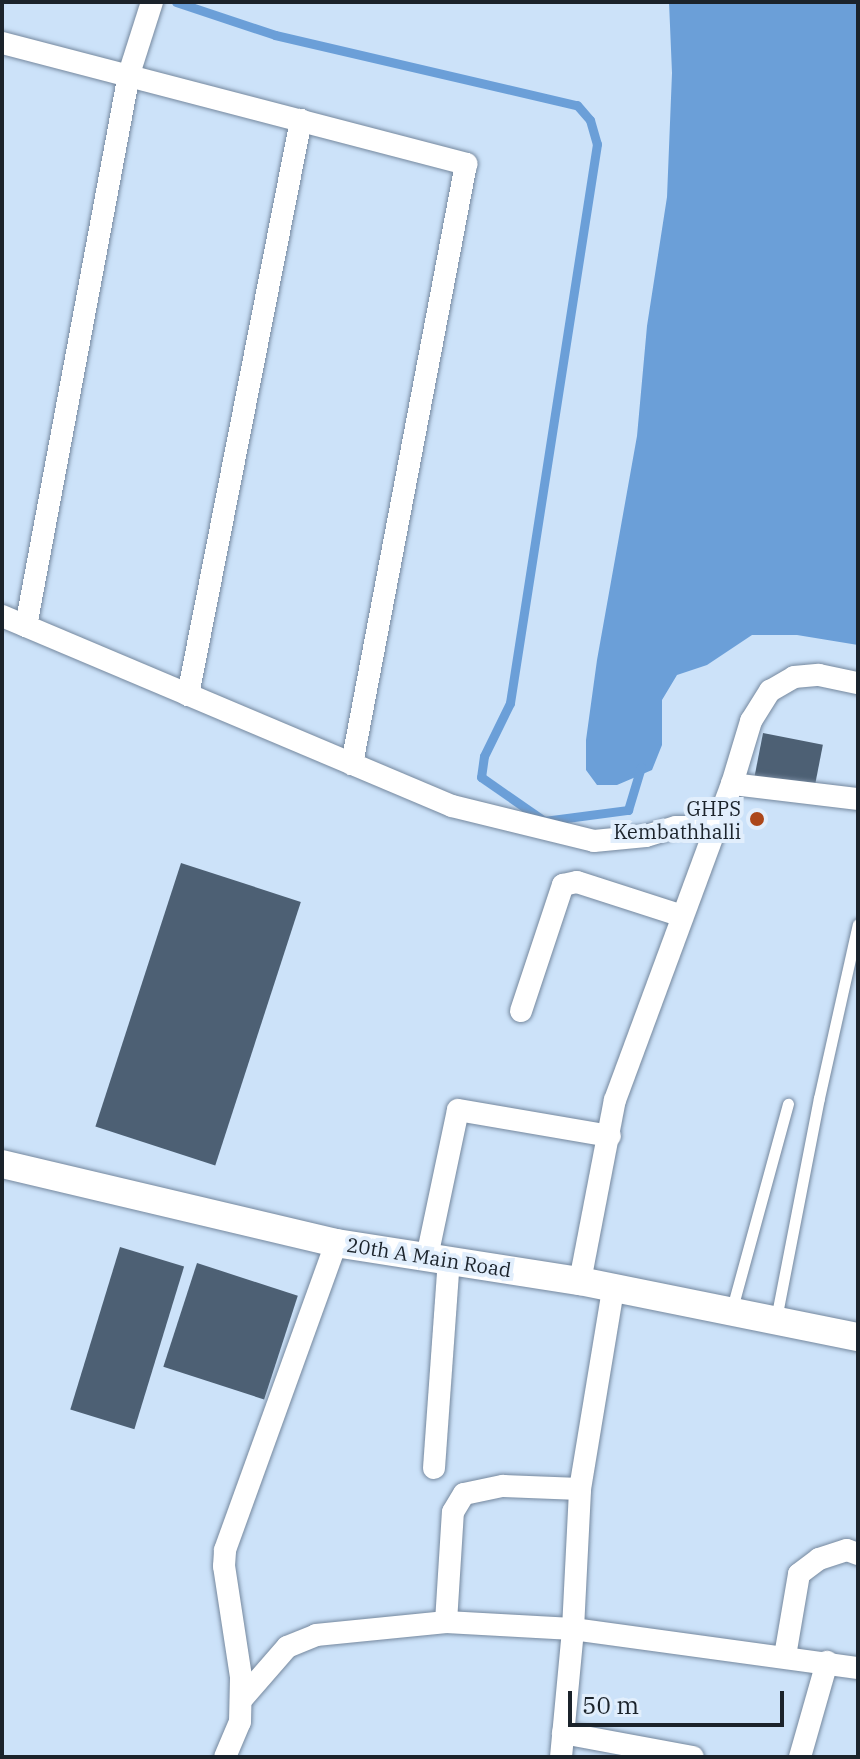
<!DOCTYPE html>
<html>
<head>
<meta charset="utf-8">
<style>
	body { margin:0 }
	#map { position:relative; width:860px; height:1759px; overflow:hidden; background:#cce2f9; font-family:"IBM Plex Serif",serif }
	div>[style] { position:absolute }
	[style*='--x'] { left:calc(var(--x)*1px); top:calc(var(--y)*1px); width:calc(var(--w)*1px); rotate:calc(var(--a)*1deg) }
	.water>* { inset:0; background:#6b9fd8 }
	.stream>* { height:9px; margin:-4.5px; padding:0 4.5px; transform-origin:4.5px; border-radius:4.5px; background:#6b9fd8 }
	.building>* { inset:0; background:#4d6074; transform-origin:0 0 }
	.roads { filter:drop-shadow(0 0 2px #75889e) drop-shadow(0 0 2px #75889e) }
	.service>* { height:11px; margin:-5.5px; padding:0 5.5px; transform-origin:5.5px; border-radius:5.5px; background:#fff }
	.minor>* { height:22px; margin:-11px; padding:0 11px; transform-origin:11px; border-radius:11px; background:#fff }
	.tertiary>* { height:28px; margin:-14px; padding:0 14px; transform-origin:14px; border-radius:14px; background:#fff }
	.dots>* { width:22px; height:22px; translate:-50% -50%; box-sizing:border-box; border:4px solid #e1eefc; border-radius:50% }
	span { translate:-50% -50%; white-space:nowrap; text-align:center; line-height:1.15; -webkit-text-stroke:8px #e1eefc; paint-order:stroke }
	.poi-label { font-size:20px; color:#1b232b }
	.right { translate:-100% -50%; text-align:right }
	.street-label { font-size:20px; color:#1b232b }
	.frame { position:absolute; inset:0; border:4px solid #1b232b; pointer-events:none }
	.scale { position:absolute; left:568px; top:1691px; width:216px; height:36px; box-sizing:border-box; border:4px solid #1b232b; border-top:0; padding-left:10px; font-size:24px; line-height:28px; white-space:nowrap; color:#1b232b; -webkit-text-stroke:6px #e1eefc; paint-order:stroke }
</style>
</head>
<body>
<div id="map">
	<div class="water">
		<i style="clip-path:polygon(669px 2px,858px 2px,858px 645px,797px 635px,752px 635px,707px 665px,677px 675px,662px 700px,662px 745px,652px 770px,617px 785px,597px 785px,586px 770px,586px 740px,597px 660px,637px 436px,647px 326px,667px 197px,672px 73px)"></i>
	</div>
	<div class="stream">
		<i style="--x:176;--y:2;--w:104;--a:18.4"></i>
		<i style="--x:275;--y:35;--w:310;--a:13.1"></i>
		<i style="--x:577;--y:105;--w:20;--a:49"></i>
		<i style="--x:590;--y:120;--w:25;--a:74"></i>
		<i style="--x:597;--y:144;--w:566;--a:98.85"></i>
		<i style="--x:510;--y:703;--w:59;--a:116.1"></i>
		<i style="--x:484;--y:756;--w:21;--a:98"></i>
		<i style="--x:481;--y:777;--w:77;--a:34.9"></i>
		<i style="--x:544;--y:821;--w:85;--a:-7.5"></i>
		<i style="--x:628;--y:810;--w:45;--a:-73.2"></i>
	</div>
	<div class="building">
		<i style="left:763px;top:733px;width:61px;height:48px;rotate:11deg"></i>
		<i style="left:181px;top:863px;width:126px;height:277px;rotate:18deg"></i>
		<i style="left:120px;top:1247px;width:67px;height:170px;rotate:17deg"></i>
		<i style="left:197px;top:1263px;width:106px;height:109px;rotate:18deg"></i>
	</div>
	<div class="roads">
		<div class="service">
			<i style="--x:731;--y:1312;--w:216;--a:-74.7"></i>
			<i style="--x:776;--y:1319;--w:225;--a:-79"></i>
			<i style="--x:819;--y:1098;--w:178;--a:-77.4"></i>
		</div>
		<div class="minor">
			<i style="--x:2;--y:43;--w:480;--a:14.6"></i>
			<i style="--x:466;--y:164;--w:611;--a:100.76"></i>
			<i style="--x:2;--y:616;--w:488;--a:22.9"></i>
			<i style="--x:452;--y:806;--w:146;--a:13.8"></i>
			<i style="--x:594;--y:841;--w:52;--a:-5.5"></i>
			<i style="--x:646;--y:836;--w:31;--a:-17"></i>
			<i style="--x:676;--y:827;--w:38;--a:0"></i>
			<i style="--x:26;--y:626;--w:562;--a:-79.43"></i>
			<i style="--x:129;--y:74;--w:76;--a:-72.3"></i>
			<i style="--x:188;--y:695;--w:586;--a:-78.88"></i>
			<i style="--x:732;--y:784;--w:127;--a:6.8"></i>
			<i style="--x:521;--y:1011;--w:133;--a:-71.6"></i>
			<i style="--x:563;--y:885;--w:14;--a:-12"></i>
			<i style="--x:577;--y:882;--w:110;--a:17.9"></i>
			<i style="--x:427;--y:1257;--w:150;--a:-78.1"></i>
			<i style="--x:458;--y:1110;--w:154;--a:9.7"></i>
			<i style="--x:580;--y:1281;--w:184;--a:-79.1"></i>
			<i style="--x:615;--y:1100;--w:337;--a:-69.7"></i>
			<i style="--x:732;--y:784;--w:66;--a:-73.2"></i>
			<i style="--x:751;--y:721;--w:36;--a:-58"></i>
			<i style="--x:770;--y:691;--w:28;--a:-30"></i>
			<i style="--x:794;--y:677;--w:25;--a:-5"></i>
			<i style="--x:819;--y:675;--w:40;--a:12"></i>
			<i style="--x:434;--y:1468;--w:208;--a:-85.9"></i>
			<i style="--x:446;--y:1622;--w:110;--a:-86.4"></i>
			<i style="--x:453;--y:1512;--w:21;--a:-59"></i>
			<i style="--x:464;--y:1494;--w:40;--a:-12"></i>
			<i style="--x:503;--y:1486;--w:77;--a:2.2"></i>
			<i style="--x:785;--y:1656;--w:83;--a:-80.3"></i>
			<i style="--x:799;--y:1574;--w:25;--a:-37"></i>
			<i style="--x:819;--y:1559;--w:29;--a:-18"></i>
			<i style="--x:847;--y:1550;--w:12;--a:20"></i>
			<i style="--x:241;--y:1700;--w:70;--a:-49"></i>
			<i style="--x:287;--y:1647;--w:31;--a:-22"></i>
			<i style="--x:316;--y:1635;--w:131;--a:-5.7"></i>
			<i style="--x:446;--y:1622;--w:127;--a:3.2"></i>
			<i style="--x:573;--y:1629;--w:288;--a:7.8"></i>
			<i style="--x:563;--y:1733;--w:132;--a:10.5"></i>
			<i style="--x:225;--y:1757;--w:38;--a:-67"></i>
			<i style="--x:240;--y:1722;--w:45;--a:-88.7"></i>
			<i style="--x:241;--y:1677;--w:112;--a:-98.7"></i>
			<i style="--x:224;--y:1566;--w:16;--a:-86"></i>
			<i style="--x:225;--y:1550;--w:326;--a:-70.1"></i>
			<i style="--x:561;--y:1757;--w:129;--a:-84.6"></i>
			<i style="--x:573;--y:1629;--w:140;--a:-87.1"></i>
			<i style="--x:580;--y:1489;--w:203;--a:-80.6"></i>
			<i style="--x:800;--y:1757;--w:99;--a:-74.1"></i>
		</div>
		<div class="tertiary">
			<i style="--x:2;--y:1164;--w:343;--a:13.3"></i>
			<i style="--x:336;--y:1243;--w:247;--a:8.9"></i>
			<i style="--x:580;--y:1281;--w:284;--a:11.4"></i>
		</div>
	</div>
	<div class="dots">
		<i style="left:757px;top:819px;background:#ac471a"></i>
	</div>
	<div class="poi-label">
		<span class="right" style="left:741px;top:820px">GHPS<br>Kembathhalli</span>
	</div>
	<div class="street-label">
		<span style="left:429px;top:1257px;rotate:9deg">20th A Main Road</span>
	</div>
	<div class="frame"></div>
	<div class="scale">50 m</div>
</div>
</body>
</html>
